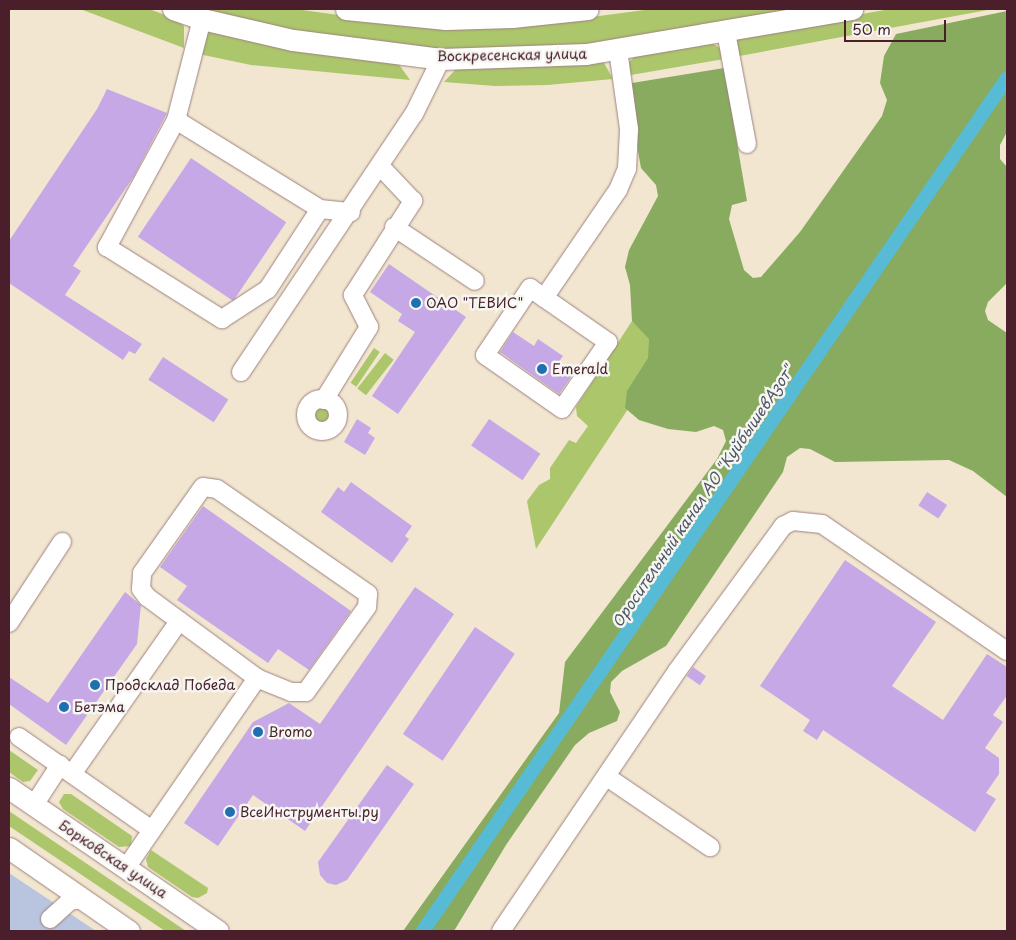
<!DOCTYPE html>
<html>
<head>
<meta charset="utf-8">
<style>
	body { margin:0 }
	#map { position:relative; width:1016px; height:940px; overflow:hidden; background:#f2e6d1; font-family:"Playpen Sans",sans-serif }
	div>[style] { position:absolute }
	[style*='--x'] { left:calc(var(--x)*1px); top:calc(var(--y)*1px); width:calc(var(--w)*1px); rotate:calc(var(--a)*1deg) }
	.industrial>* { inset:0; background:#b9c4de }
	.green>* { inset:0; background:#acc66c; transform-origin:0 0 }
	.round { border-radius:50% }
	.forest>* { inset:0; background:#89ab60 }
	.canal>* { height:14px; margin:-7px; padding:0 7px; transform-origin:7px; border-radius:7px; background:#57bbd5 }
	.building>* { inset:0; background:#c7a8e7; transform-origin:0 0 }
	.roads { filter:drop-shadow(0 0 1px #9e827e) drop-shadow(0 0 1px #9e827e) }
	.minor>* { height:18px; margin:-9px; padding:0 9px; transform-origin:9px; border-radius:9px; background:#fff }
	.minor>.ring { margin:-9px; padding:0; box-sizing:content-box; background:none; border:18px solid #fff; border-radius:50% }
	.major>* { height:21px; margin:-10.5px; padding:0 10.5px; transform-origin:10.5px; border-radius:10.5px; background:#fff }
	.dots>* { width:14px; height:14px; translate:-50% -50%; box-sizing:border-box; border:2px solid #f6f6f2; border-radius:50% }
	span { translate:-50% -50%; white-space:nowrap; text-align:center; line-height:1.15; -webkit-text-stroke:5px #f6f6f2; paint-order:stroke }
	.street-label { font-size:14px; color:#4a1f2b }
	.poi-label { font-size:14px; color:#4a1f2b }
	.left { translate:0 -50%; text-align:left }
	.water-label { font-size:15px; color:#4f5666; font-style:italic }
	.frame { position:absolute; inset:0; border:10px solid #4a1f2b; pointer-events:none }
	.scale { position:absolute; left:844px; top:20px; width:102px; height:22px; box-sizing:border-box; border:2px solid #4a1f2b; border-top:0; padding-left:6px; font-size:15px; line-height:18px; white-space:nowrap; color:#4a1f2b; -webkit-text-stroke:4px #f6f6f2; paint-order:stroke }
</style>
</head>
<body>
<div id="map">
	<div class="industrial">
		<i style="clip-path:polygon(9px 873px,96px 931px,9px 931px)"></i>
	</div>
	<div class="green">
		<i style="clip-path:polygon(80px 9px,149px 9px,176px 19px,184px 26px,184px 48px)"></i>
		<i style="clip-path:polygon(198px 9px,295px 9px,360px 18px,561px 21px,652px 9px,805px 9px,579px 46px,438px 50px,284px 30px)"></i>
		<i style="clip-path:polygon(890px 9px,993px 9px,734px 57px,736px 40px,740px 36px)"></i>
		<i style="clip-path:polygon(212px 31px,398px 63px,410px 80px,251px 65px,194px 53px,207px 33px)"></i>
		<i style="clip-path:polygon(710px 42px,722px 49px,724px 59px,625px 76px,627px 64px,636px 55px)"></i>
		<i style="clip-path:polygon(603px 61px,613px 79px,548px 85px,495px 86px,444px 82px,457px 68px)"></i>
		<i style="clip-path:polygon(632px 321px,670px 345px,536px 549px,527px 501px,539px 485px,550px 479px,550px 468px,569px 440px,576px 443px,588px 426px,577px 416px,576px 407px)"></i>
		<i style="left:374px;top:348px;width:7px;height:42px;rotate:34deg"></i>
		<i style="left:385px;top:353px;width:11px;height:45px;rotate:38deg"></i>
		<i class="round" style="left:312px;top:405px;width:20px;height:20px"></i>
		<i style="clip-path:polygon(9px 750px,38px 770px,30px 781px,23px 782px,9px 772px)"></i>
		<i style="clip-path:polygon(64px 794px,71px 794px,132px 836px,131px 846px,119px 847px,63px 809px,59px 802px)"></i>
		<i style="clip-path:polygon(9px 812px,9px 811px,186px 931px,165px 931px,9px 826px)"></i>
		<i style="clip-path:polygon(151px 850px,208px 888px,207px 893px,198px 898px,192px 897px,148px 867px,146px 859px)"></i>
	</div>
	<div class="forest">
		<i style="clip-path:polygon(1007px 11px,1007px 132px,1000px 145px,1000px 159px,1007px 167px,1007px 283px,988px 302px,985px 311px,988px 320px,1007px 333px,1007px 497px,973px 471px,949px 460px,835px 462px,810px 449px,800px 448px,787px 457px,783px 472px,666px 646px,622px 671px,611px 682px,610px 692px,620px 712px,617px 721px,589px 733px,575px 745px,506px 845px,454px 931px,403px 931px,559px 713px,565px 662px,717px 459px,726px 441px,723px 430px,714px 426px,696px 432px,668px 429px,639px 420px,625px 408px,627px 391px,648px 358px,649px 339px,632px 321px,630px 285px,625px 267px,629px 250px,658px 196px,656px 185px,641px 168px,626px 84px,724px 68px,747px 201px,732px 205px,729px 219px,744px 270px,753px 278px,761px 277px,800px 232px,882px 116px,887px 100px,880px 83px,884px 56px,896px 34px)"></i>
	</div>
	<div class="canal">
		<i style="--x:423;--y:931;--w:1034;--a:-55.6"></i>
	</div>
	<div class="building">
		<i style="clip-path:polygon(107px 89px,167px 113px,134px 176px,73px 266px,81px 271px,65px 295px,142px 344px,135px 354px,129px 351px,123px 360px,9px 283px,9px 241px,97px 109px)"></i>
		<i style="left:191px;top:158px;width:115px;height:95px;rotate:34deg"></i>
		<i style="clip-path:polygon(389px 264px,466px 317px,398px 414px,372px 396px,415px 332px,398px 321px,402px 314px,370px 292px)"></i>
		<i style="clip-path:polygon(513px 332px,534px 346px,538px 339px,563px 356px,558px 363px,573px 374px,559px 394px,500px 352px)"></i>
		<i style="left:163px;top:357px;width:78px;height:27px;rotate:33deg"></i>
		<i style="clip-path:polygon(357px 419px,371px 428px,368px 433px,375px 438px,365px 455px,344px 442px)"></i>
		<i style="left:489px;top:419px;width:62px;height:32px;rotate:34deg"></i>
		<i style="clip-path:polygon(351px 482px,412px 526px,405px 536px,409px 539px,392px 563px,321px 512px,338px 487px,344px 492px)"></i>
		<i style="left:927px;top:492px;width:24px;height:16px;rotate:33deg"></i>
		<i style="clip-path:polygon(203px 506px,351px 611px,309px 670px,278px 649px,268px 663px,177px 600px,187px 586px,160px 567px)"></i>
		<i style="clip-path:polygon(845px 560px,936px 622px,892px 686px,943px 720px,987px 654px,1007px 667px,1006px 697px,993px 715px,1003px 722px,985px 748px,999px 758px,999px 774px,986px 793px,996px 799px,975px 832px,823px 730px,817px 740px,803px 731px,810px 720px,760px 686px)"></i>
		<i style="clip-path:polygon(415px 587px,454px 614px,305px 831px,253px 795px,218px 846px,184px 823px,253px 722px,289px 703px,320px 724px)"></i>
		<i style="clip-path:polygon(125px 592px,141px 605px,137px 644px,66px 745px,9px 704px,9px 677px,48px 703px)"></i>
		<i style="left:475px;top:627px;width:48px;height:129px;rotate:34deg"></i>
		<i style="left:693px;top:667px;width:16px;height:11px;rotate:35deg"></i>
		<i style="clip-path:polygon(387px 765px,414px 784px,347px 880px,336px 885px,327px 883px,320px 875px,318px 862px)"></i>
	</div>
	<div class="roads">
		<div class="minor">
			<i style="--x:202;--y:19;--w:104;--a:104.4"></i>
			<i style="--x:176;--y:120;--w:169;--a:31.7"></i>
			<i style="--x:320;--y:209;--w:31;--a:6"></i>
			<i style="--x:726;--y:32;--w:114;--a:79.4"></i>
			<i style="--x:176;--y:120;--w:145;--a:118.5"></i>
			<i style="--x:107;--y:247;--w:136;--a:32.1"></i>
			<i style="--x:222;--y:319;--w:55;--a:-33.1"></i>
			<i style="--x:268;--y:289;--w:95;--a:-57"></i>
			<i style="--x:394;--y:227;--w:97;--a:33.7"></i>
			<i style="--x:530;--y:288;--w:95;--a:34.7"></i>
			<i style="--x:608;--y:342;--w:81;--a:124.5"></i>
			<i style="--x:562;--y:409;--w:94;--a:-145"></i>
			<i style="--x:485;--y:355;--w:81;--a:-56.1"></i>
			<i style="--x:544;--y:298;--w:131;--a:-55.6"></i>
			<i style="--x:618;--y:190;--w:23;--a:-67"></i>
			<i style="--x:627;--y:169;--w:40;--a:-87.1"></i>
			<i style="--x:629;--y:129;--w:80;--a:-97.9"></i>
			<i style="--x:241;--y:372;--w:311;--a:-56.2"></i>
			<i style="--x:414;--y:114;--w:61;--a:-63.9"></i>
			<i class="ring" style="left:306px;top:399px;width:14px;height:14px"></i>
			<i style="--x:324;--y:400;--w:86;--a:-58.3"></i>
			<i style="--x:369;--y:327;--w:36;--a:-117"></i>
			<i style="--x:353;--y:295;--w:112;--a:-57.4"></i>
			<i style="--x:413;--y:201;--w:48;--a:-133.3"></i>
			<i style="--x:203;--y:487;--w:14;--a:8"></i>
			<i style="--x:217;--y:489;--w:184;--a:34.8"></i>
			<i style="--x:368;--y:594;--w:13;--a:94"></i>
			<i style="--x:367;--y:607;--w:105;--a:125.7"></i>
			<i style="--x:306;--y:692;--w:15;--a:180"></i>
			<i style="--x:291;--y:692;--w:37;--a:-158"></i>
			<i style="--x:257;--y:678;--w:137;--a:-143.6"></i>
			<i style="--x:147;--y:597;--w:10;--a:-127"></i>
			<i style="--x:141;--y:589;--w:16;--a:-86"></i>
			<i style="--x:142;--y:573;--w:105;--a:-54.7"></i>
			<i style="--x:9;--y:623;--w:97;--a:-56.8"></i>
			<i style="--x:19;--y:737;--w:162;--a:35"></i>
			<i style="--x:72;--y:774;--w:187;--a:-55"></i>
			<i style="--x:607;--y:777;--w:125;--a:34.2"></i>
			<i style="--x:34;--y:805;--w:48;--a:-57"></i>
			<i style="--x:126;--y:868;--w:231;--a:-55.4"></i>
			<i style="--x:50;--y:919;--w:27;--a:-42"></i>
			<i style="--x:70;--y:901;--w:11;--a:-10"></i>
			<i style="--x:501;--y:931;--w:314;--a:-55.9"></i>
			<i style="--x:677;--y:671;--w:180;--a:-53.8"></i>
			<i style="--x:783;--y:526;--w:11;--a:-27"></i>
			<i style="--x:793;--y:521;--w:29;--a:6"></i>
			<i style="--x:822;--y:524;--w:224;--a:34.5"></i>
		</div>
		<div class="major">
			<i style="--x:173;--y:9;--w:31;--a:19"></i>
			<i style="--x:202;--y:19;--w:93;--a:13"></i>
			<i style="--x:293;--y:40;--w:149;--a:7.3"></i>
			<i style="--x:441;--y:59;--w:145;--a:-2"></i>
			<i style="--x:586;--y:54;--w:270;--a:-9.6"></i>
			<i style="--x:346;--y:9;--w:100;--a:5.7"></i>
			<i style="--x:446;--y:19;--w:66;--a:-1.7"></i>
			<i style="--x:512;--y:17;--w:76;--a:-6"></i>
			<i style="--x:9;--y:788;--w:253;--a:34.4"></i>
			<i style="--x:9;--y:848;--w:146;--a:34.7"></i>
		</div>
	</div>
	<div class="dots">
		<i style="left:416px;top:303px;background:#1f6fb2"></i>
		<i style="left:542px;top:369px;background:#1f6fb2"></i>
		<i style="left:95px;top:685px;background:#1f6fb2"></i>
		<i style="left:64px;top:707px;background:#1f6fb2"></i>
		<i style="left:258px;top:732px;background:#1f6fb2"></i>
		<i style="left:230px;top:812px;background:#1f6fb2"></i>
	</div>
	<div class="street-label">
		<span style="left:512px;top:55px;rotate:-1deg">Воскресенская улица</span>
		<span style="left:113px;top:859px;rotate:34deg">Борковская улица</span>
	</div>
	<div class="poi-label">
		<span class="left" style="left:426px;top:303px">ОАО "ТЕВИС"</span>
		<span class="left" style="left:552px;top:369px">Emerald</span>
		<span class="left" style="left:105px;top:685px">Продсклад Победа</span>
		<span class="left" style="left:74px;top:707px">Бетэма</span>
		<span class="left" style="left:268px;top:732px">Bromo</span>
		<span class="left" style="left:240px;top:812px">ВсеИнструменты.ру</span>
	</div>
	<div class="water-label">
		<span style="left:702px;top:496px;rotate:-56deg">Оросительный канал АО "КуйбышевАзот"</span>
	</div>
	<div class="frame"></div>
	<div class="scale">50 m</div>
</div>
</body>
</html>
